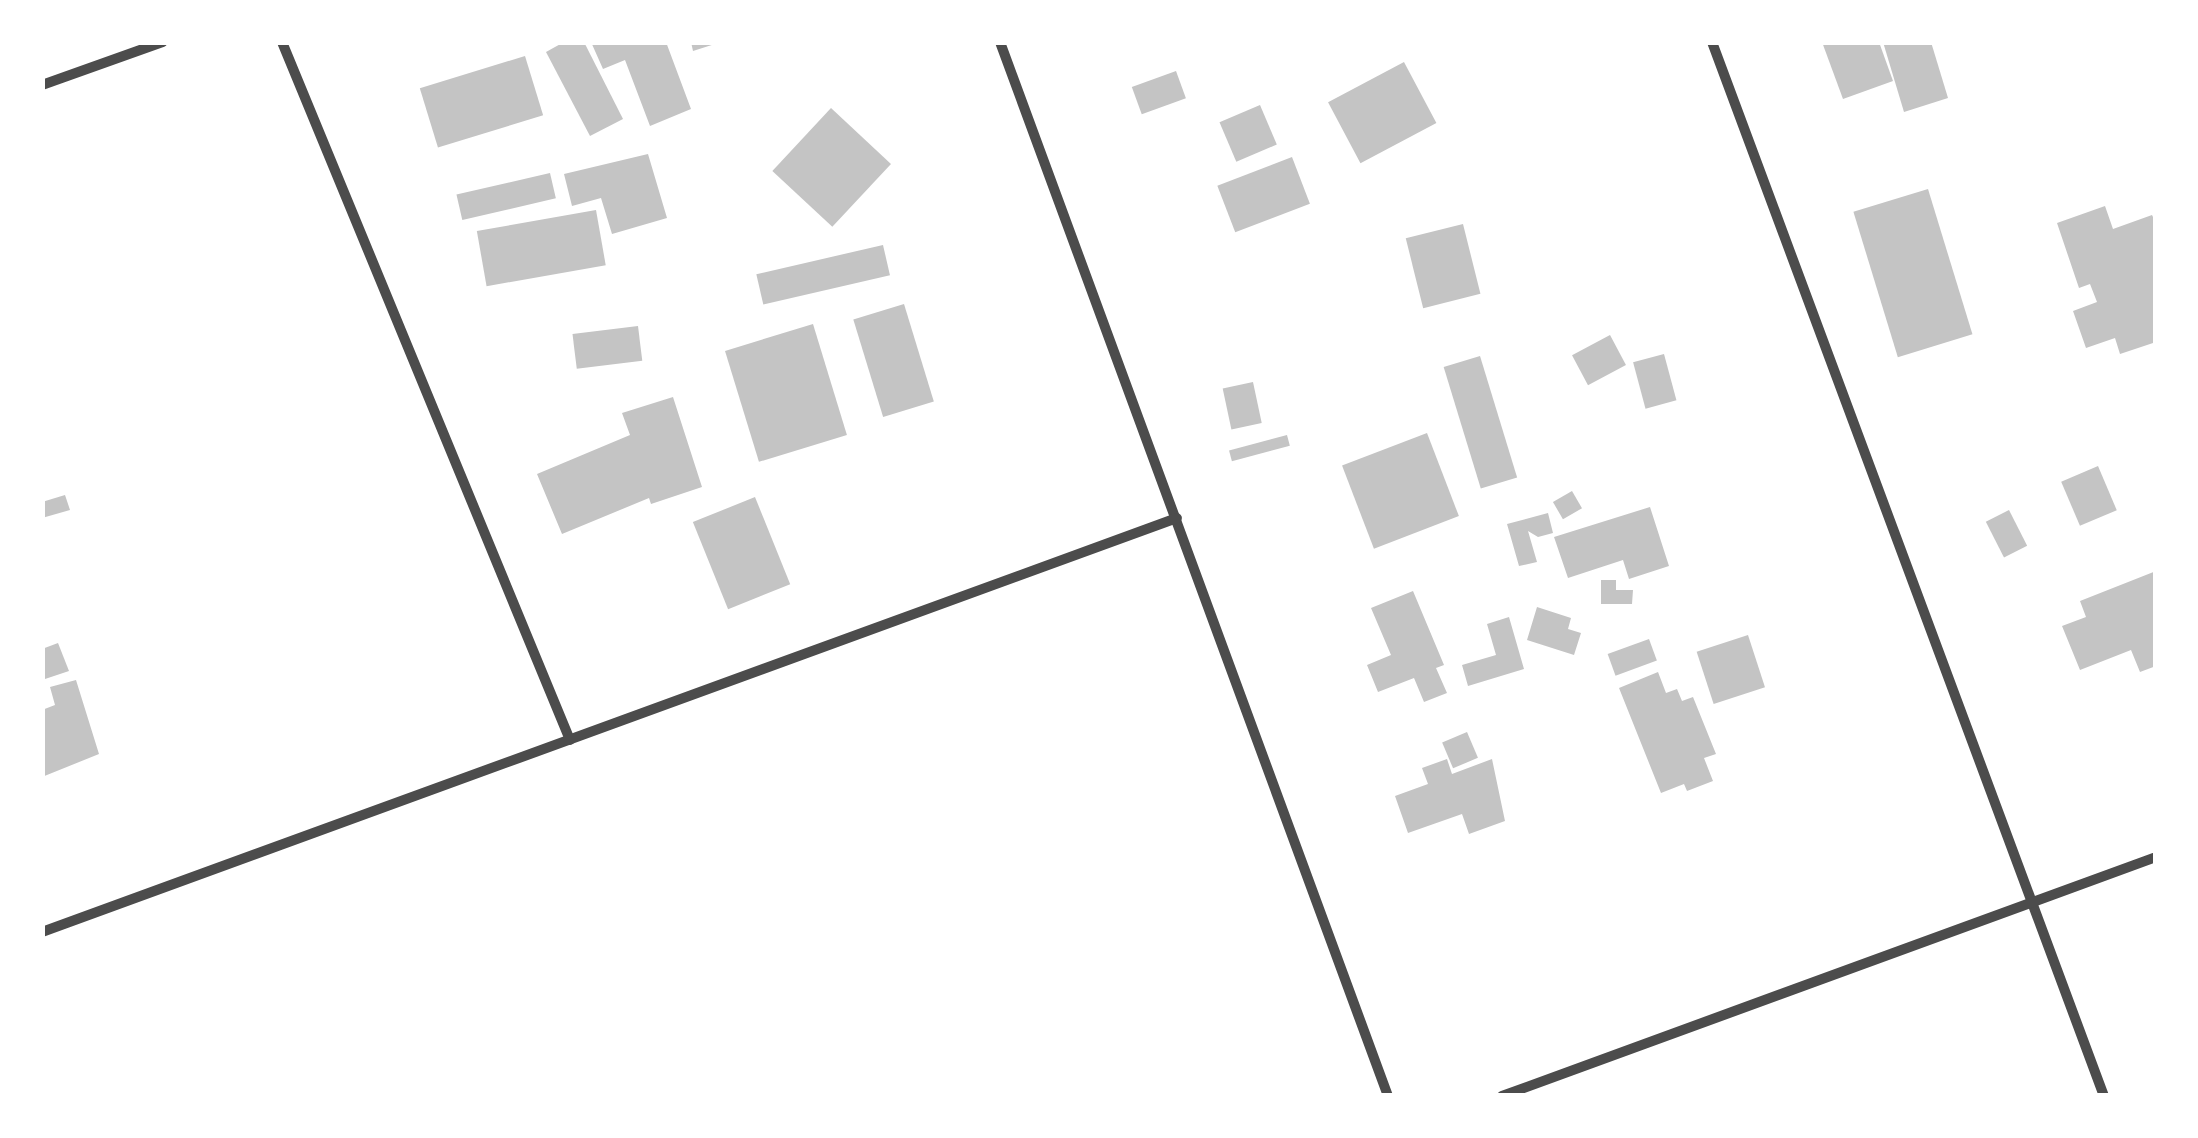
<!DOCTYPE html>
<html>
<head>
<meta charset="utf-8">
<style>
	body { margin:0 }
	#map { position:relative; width:2198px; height:1138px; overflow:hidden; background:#fff; font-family:"PT Sans Narrow",sans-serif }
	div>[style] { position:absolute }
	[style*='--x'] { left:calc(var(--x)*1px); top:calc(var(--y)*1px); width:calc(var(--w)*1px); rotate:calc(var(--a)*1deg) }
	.building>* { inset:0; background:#c4c4c4; transform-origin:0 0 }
	.minor>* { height:10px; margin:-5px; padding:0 5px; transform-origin:5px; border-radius:5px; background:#4c4c4c }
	span { translate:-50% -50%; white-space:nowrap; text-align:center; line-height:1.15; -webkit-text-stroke:8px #fff; paint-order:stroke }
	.frame { position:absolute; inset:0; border:45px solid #fff; pointer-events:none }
</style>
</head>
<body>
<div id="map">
	<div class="building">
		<i style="clip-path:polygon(564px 42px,584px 42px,623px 119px,590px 136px,546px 52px)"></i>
		<i style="clip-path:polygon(591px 42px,666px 42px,691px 109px,650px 126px,625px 60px,603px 69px)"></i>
		<i style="clip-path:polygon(691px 42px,718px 42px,718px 43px,693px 51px)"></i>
		<i style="clip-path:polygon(1822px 42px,1879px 42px,1893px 81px,1843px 99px)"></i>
		<i style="clip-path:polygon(1883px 42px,1931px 42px,1948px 98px,1904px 112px)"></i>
		<i style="left:525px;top:56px;width:62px;height:110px;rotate:73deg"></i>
		<i style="left:1404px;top:62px;width:69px;height:86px;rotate:62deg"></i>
		<i style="left:1176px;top:71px;width:29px;height:47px;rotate:70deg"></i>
		<i style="left:1260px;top:105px;width:43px;height:44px;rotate:67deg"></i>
		<i style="left:831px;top:108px;width:82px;height:86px;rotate:43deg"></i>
		<i style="clip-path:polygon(648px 154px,667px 218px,612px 234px,601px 198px,572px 206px,564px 174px)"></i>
		<i style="left:1292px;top:157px;width:50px;height:80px;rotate:69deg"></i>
		<i style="left:550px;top:173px;width:26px;height:96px;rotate:77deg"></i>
		<i style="left:1928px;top:189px;width:152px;height:78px;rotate:73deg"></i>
		<i style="clip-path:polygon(2105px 206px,2113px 229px,2152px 215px,2156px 223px,2156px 342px,2120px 354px,2115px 338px,2086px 348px,2073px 311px,2097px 302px,2090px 284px,2079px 288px,2057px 223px)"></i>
		<i style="left:596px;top:210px;width:56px;height:121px;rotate:80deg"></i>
		<i style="left:1463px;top:224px;width:72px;height:59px;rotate:76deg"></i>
		<i style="left:883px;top:245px;width:31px;height:130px;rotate:77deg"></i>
		<i style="left:904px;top:304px;width:102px;height:53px;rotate:73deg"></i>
		<i style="left:813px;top:324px;width:116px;height:92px;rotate:73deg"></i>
		<i style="left:638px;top:326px;width:35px;height:66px;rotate:83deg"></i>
		<i style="left:1610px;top:335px;width:34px;height:43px;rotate:62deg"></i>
		<i style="left:1664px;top:354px;width:48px;height:32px;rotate:75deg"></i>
		<i style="left:1480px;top:356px;width:127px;height:38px;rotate:73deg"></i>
		<i style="left:1253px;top:382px;width:42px;height:31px;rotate:78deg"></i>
		<i style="clip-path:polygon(673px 397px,702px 487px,651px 504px,649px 498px,562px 534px,537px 474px,630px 435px,622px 413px)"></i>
		<i style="left:1427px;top:433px;width:89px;height:91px;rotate:69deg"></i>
		<i style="left:1287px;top:435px;width:11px;height:60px;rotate:75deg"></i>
		<i style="left:2098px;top:466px;width:48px;height:40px;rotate:67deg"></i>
		<i style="left:1572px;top:491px;width:20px;height:22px;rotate:60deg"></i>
		<i style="clip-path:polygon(65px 495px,70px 510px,42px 518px,42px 502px)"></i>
		<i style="left:755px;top:497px;width:94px;height:67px;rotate:68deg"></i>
		<i style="clip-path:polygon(1650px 507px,1669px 566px,1629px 579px,1623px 560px,1568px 578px,1554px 537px)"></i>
		<i style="left:2009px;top:510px;width:40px;height:26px;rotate:63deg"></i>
		<i style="clip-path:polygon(1548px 513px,1553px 533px,1538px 537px,1528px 531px,1537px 562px,1519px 566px,1507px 524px)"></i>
		<i style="clip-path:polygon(2156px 571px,2156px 666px,2140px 672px,2131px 650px,2080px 670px,2062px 626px,2086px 617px,2080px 601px)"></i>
		<i style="clip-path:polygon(1601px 580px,1616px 580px,1616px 590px,1633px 590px,1632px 604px,1601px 604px)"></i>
		<i style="clip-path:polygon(1413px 591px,1444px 665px,1436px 668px,1447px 693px,1424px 702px,1414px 678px,1378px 692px,1367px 665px,1391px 655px,1371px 608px)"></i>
		<i style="clip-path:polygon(1537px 607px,1571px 618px,1568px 629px,1581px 633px,1574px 655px,1527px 640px)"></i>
		<i style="clip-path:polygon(1509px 617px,1524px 669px,1468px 686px,1462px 665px,1496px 655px,1487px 624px)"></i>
		<i style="left:1748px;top:635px;width:55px;height:54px;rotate:72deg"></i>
		<i style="left:1649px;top:639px;width:23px;height:44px;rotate:70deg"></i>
		<i style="clip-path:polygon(58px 643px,69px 671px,42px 680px,42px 649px)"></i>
		<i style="clip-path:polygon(1658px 672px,1666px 693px,1677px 689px,1682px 701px,1693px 697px,1716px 754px,1704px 758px,1713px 781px,1687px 791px,1684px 784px,1661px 793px,1619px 688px)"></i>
		<i style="clip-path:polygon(76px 680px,99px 754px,42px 777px,42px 710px,55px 705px,50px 687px)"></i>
		<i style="left:1467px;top:732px;width:28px;height:27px;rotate:67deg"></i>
		<i style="clip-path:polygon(1447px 759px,1452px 774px,1492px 759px,1505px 821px,1469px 834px,1462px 814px,1408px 833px,1395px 796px,1428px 784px,1422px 768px)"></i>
	</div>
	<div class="minor">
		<i style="--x:282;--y:42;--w:755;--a:67.58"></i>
		<i style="--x:1000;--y:42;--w:1123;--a:69.79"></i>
		<i style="--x:1712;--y:42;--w:1125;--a:69.6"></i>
		<i style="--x:42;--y:85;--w:128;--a:-19.6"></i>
		<i style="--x:42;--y:932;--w:1208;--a:-20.04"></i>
		<i style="--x:1502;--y:1096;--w:696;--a:-20.07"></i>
	</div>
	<div class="frame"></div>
</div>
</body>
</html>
